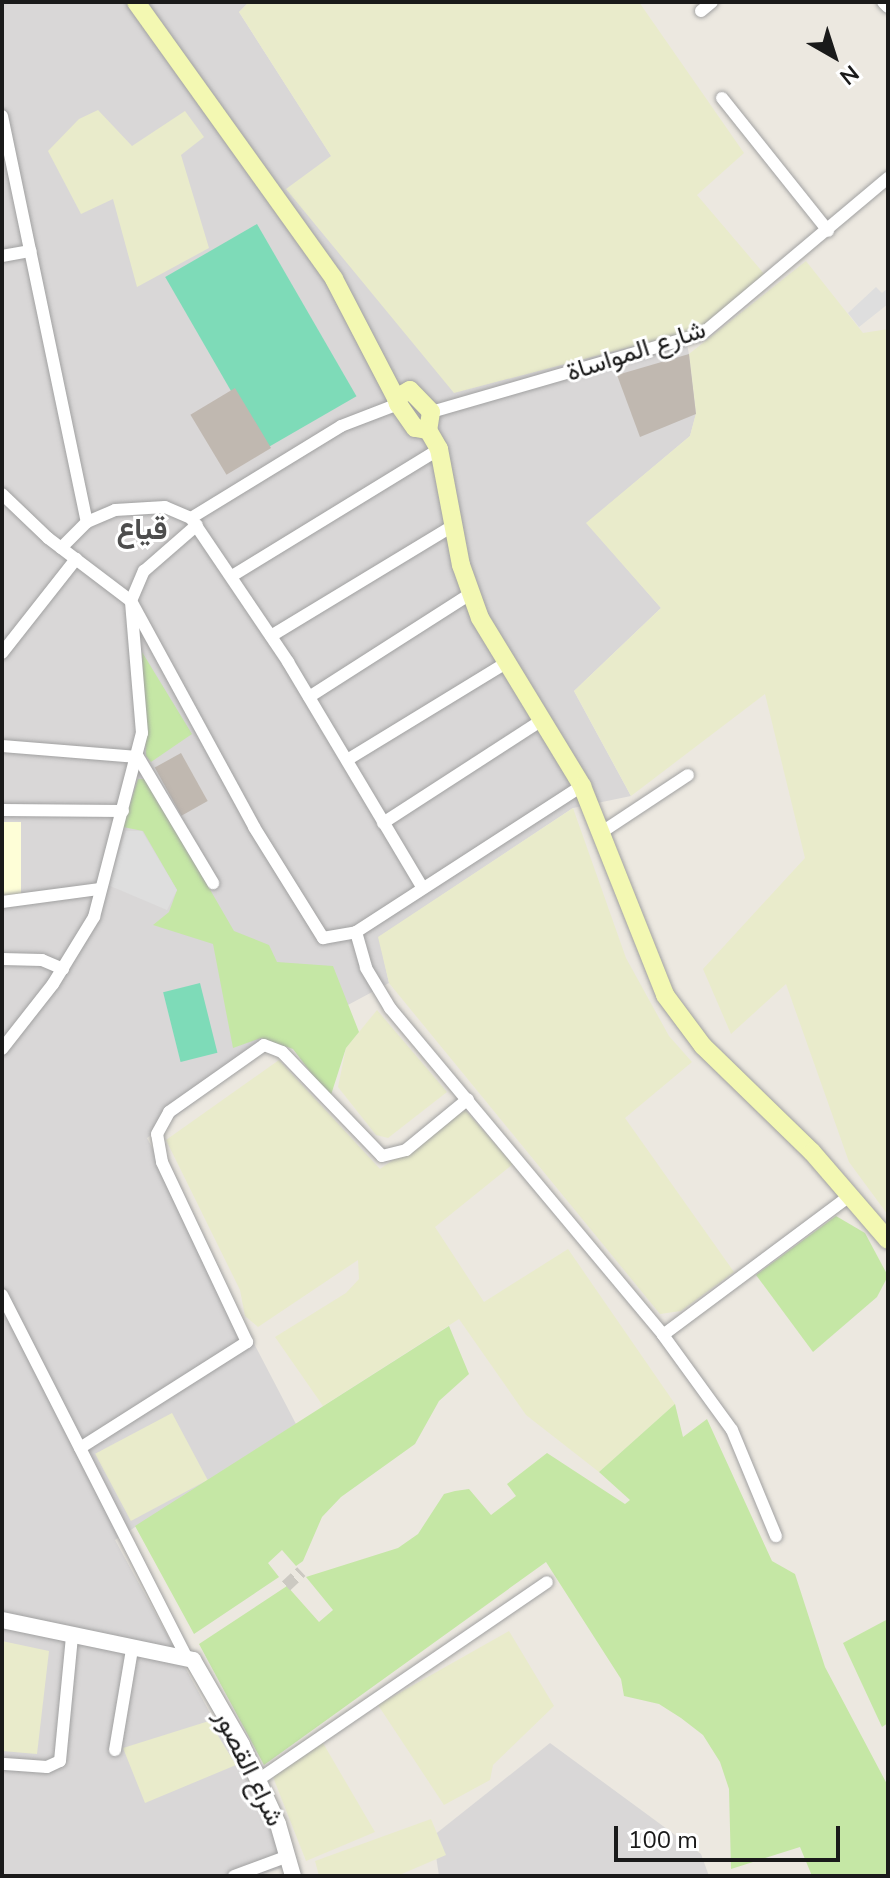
<!DOCTYPE html>
<html>
<head>
<meta charset="utf-8">
<style>
	body { margin:0 }
	#map { position:relative; width:890px; height:1878px; overflow:hidden; background:#ece8e0; font-family:"Nunito Sans",Vazirmatn,sans-serif }
	div>[style] { position:absolute }
	[style*='--x'] { left:calc(var(--x)*1px); top:calc(var(--y)*1px); width:calc(var(--w)*1px); rotate:calc(var(--a)*1deg) }
	.residential>* { inset:0; background:#d9d7d7 }
	.education>* { inset:0; background:#fefed7; transform-origin:0 0 }
	.farmland>* { inset:0; background:#e9ebcb; transform-origin:0 0 }
	.grass>* { inset:0; background:#c5e7a5 }
	.pitch>* { inset:0; background:#7edbb8; transform-origin:0 0 }
	.parking>* { inset:0; background:#dedede }
	.building>* { inset:0; background:#c0b8b0; transform-origin:0 0 }
	.minor-tunnel>* { height:12px; margin-top:-6px; transform-origin:0; background:repeating-linear-gradient(90deg,#ccc9c2 0 12px,transparent 0 18px) }
	.roads { filter:drop-shadow(0 0 2px #a1a1a1) drop-shadow(0 0 2px #a1a1a1) }
	.minor>* { height:12px; margin:-6px; padding:0 6px; transform-origin:6px; border-radius:6px; background:#fff }
	.tertiary>* { height:16px; margin:-8px; padding:0 8px; transform-origin:8px; border-radius:8px; background:#fff }
	.secondary>* { height:18px; margin:-9px; padding:0 9px; transform-origin:9px; border-radius:9px; background:#f3f8b2 }
	span { translate:-50% -50%; white-space:nowrap; text-align:center; line-height:1.15; -webkit-text-stroke:6px #fff; paint-order:stroke }
	.street-label { font-size:26px; color:#1a1a1a }
	.quarter-label { font-size:30px; color:#4d4d4d; font-weight:700 }
	.frame { position:absolute; inset:0; border:4px solid #1a1a1a; pointer-events:none }
	.north { position:absolute; left:794px; top:16px; width:80px; height:80px; -webkit-text-stroke:6px #fff; paint-order:stroke; rotate:141deg; font-size:22px; font-weight:700; line-height:32px; text-align:center; color:#1a1a1a }
	.north::after { content:''; display:block; margin:auto; width:28px; height:36px; background:#1a1a1a; clip-path:polygon(50% 0,100% 100%,50% 72%,0 100%) }
	.scale { position:absolute; left:614px; top:1826px; width:226px; height:36px; box-sizing:border-box; border:4px solid #1a1a1a; border-top:0; padding-left:10px; font-size:24px; line-height:28px; white-space:nowrap; color:#1a1a1a; -webkit-text-stroke:6px #fff; paint-order:stroke }
</style>
</head>
<body>
<div id="map">
	<div class="residential">
		<i style="clip-path:polygon(2px 2px,249px 2px,239px 12px,332px 157px,287px 189px,640px 346px,684px 332px,689px 354px,696px 414px,690px 436px,587px 523px,661px 608px,574px 691px,631px 796px,573px 808px,379px 937px,389px 983px,260px 1052px,147px 1138px,296px 1424px,115px 1540px,293px 1864px,257px 1876px,2px 1876px)"></i>
		<i style="clip-path:polygon(550px 1743px,701px 1854px,709px 1876px,439px 1876px,433px 1836px)"></i>
	</div>
	<div class="education">
		<i style="left:2px;top:822px;width:19px;height:78px"></i>
	</div>
	<div class="farmland">
		<i style="clip-path:polygon(249px 2px,639px 2px,744px 153px,697px 195px,766px 276px,699px 329px,454px 393px,286px 189px,331px 156px,239px 12px)"></i>
		<i style="clip-path:polygon(98px 110px,132px 146px,185px 111px,204px 137px,181px 155px,209px 248px,137px 287px,113px 199px,81px 214px,48px 151px,79px 119px)"></i>
		<i style="clip-path:polygon(806px 261px,863px 333px,888px 329px,888px 1215px,849px 1162px,786px 984px,731px 1034px,703px 969px,805px 858px,765px 694px,631px 796px,574px 691px,661px 608px,586px 523px,690px 436px,696px 413px,689px 354px)"></i>
		<i style="clip-path:polygon(573px 808px,626px 958px,669px 1036px,692px 1062px,625px 1118px,734px 1272px,681px 1311px,660px 1314px,389px 983px,378px 937px)"></i>
		<i style="clip-path:polygon(377px 1010px,447px 1092px,388px 1138px,376px 1135px,338px 1087px,346px 1048px)"></i>
		<i style="clip-path:polygon(279px 1060px,380px 1169px,465px 1110px,513px 1164px,435px 1227px,484px 1302px,568px 1249px,675px 1404px,599px 1472px,526px 1415px,459px 1319px,323px 1406px,275px 1337px,346px 1293px,359px 1279px,358px 1260px,258px 1327px,245px 1316px,240px 1290px,166px 1140px)"></i>
		<i style="left:172px;top:1413px;width:76px;height:87px;rotate:62deg"></i>
		<i style="clip-path:polygon(509px 1631px,554px 1706px,493px 1765px,490px 1780px,444px 1805px,378px 1705px)"></i>
		<i style="clip-path:polygon(2px 1641px,49px 1651px,37px 1754px,2px 1751px)"></i>
		<i style="clip-path:polygon(209px 1721px,236px 1765px,145px 1803px,123px 1748px)"></i>
		<i style="clip-path:polygon(323px 1743px,375px 1832px,306px 1861px,273px 1777px)"></i>
		<i style="clip-path:polygon(431px 1819px,446px 1855px,397px 1876px,319px 1876px,315px 1861px)"></i>
	</div>
	<div class="grass">
		<i style="clip-path:polygon(142px 652px,192px 734px,151px 762px,146px 756px)"></i>
		<i style="clip-path:polygon(138px 779px,146px 779px,234px 931px,269px 945px,277px 962px,333px 966px,359px 1032px,346px 1048px,330px 1098px,293px 1049px,261px 1038px,233px 1048px,213px 944px,153px 925px,169px 912px,177px 890px,143px 831px,123px 827px)"></i>
		<i style="clip-path:polygon(836px 1216px,865px 1233px,888px 1276px,877px 1297px,813px 1352px,756px 1275px)"></i>
		<i style="clip-path:polygon(449px 1326px,469px 1374px,439px 1401px,415px 1444px,341px 1497px,322px 1517px,303px 1561px,296px 1566px,282px 1550px,268px 1563px,279px 1577px,194px 1634px,135px 1526px)"></i>
		<i style="clip-path:polygon(675px 1404px,683px 1437px,707px 1419px,772px 1561px,795px 1574px,825px 1667px,888px 1786px,888px 1876px,812px 1876px,800px 1847px,731px 1869px,729px 1789px,720px 1762px,703px 1735px,681px 1718px,659px 1704px,624px 1696px,621px 1679px,546px 1562px,264px 1765px,199px 1644px,287px 1586px,319px 1622px,333px 1610px,306px 1577px,398px 1548px,418px 1534px,444px 1494px,455px 1491px,469px 1489px,491px 1515px,516px 1496px,507px 1484px,547px 1453px,625px 1504px,630px 1500px,599px 1472px)"></i>
		<i style="clip-path:polygon(888px 1619px,888px 1723px,882px 1727px,843px 1643px)"></i>
	</div>
	<div class="pitch">
		<i style="left:257px;top:224px;width:199px;height:106px;rotate:60deg"></i>
		<i style="left:200px;top:983px;width:72px;height:38px;rotate:76deg"></i>
	</div>
	<div class="parking">
		<i style="clip-path:polygon(876px 287px,882px 293px,888px 288px,888px 304px,859px 327px,848px 313px)"></i>
		<i style="clip-path:polygon(126px 831px,142px 831px,177px 890px,167px 910px,108px 885px)"></i>
	</div>
	<div class="building">
		<i style="clip-path:polygon(689px 354px,696px 414px,640px 437px,617px 375px)"></i>
		<i style="left:235px;top:388px;width:70px;height:52px;rotate:59deg"></i>
		<i style="left:181px;top:753px;width:55px;height:30px;rotate:61deg"></i>
	</div>
	<div class="minor-tunnel">
		<i style="--x:286;--y:1586;--w:21;--a:-43"></i>
	</div>
	<div class="roads">
		<div class="minor">
			<i style="--x:883;--y:2;--w:7;--a:45"></i>
			<i style="--x:701;--y:11;--w:14;--a:-39"></i>
			<i style="--x:722;--y:98;--w:170;--a:51.4"></i>
			<i style="--x:2;--y:116;--w:415;--a:78.2"></i>
			<i style="--x:2;--y:256;--w:29;--a:-10"></i>
			<i style="--x:431;--y:412;--w:282;--a:-16.1"></i>
			<i style="--x:702;--y:334;--w:243;--a:-40"></i>
			<i style="--x:2;--y:494;--w:64;--a:43.7"></i>
			<i style="--x:48;--y:538;--w:104;--a:37.2"></i>
			<i style="--x:131;--y:601;--w:257;--a:61.4"></i>
			<i style="--x:254;--y:827;--w:131;--a:58.1"></i>
			<i style="--x:323;--y:938;--w:34;--a:-10"></i>
			<i style="--x:356;--y:932;--w:269;--a:-32.9"></i>
			<i style="--x:191;--y:518;--w:176;--a:-31.5"></i>
			<i style="--x:341;--y:426;--w:61;--a:-21.1"></i>
			<i style="--x:61;--y:548;--w:37;--a:-45"></i>
			<i style="--x:87;--y:522;--w:30;--a:-23"></i>
			<i style="--x:115;--y:510;--w:50;--a:-3.4"></i>
			<i style="--x:165;--y:507;--w:28;--a:23"></i>
			<i style="--x:191;--y:518;--w:174;--a:56"></i>
			<i style="--x:288;--y:662;--w:262;--a:59.2"></i>
			<i style="--x:232;--y:576;--w:243;--a:-31.5"></i>
			<i style="--x:271;--y:636;--w:214;--a:-31.2"></i>
			<i style="--x:2;--y:653;--w:120;--a:-51.8"></i>
			<i style="--x:309;--y:697;--w:191;--a:-32.6"></i>
			<i style="--x:2;--y:746;--w:136;--a:4.6"></i>
			<i style="--x:138;--y:757;--w:147;--a:59.2"></i>
			<i style="--x:347;--y:760;--w:184;--a:-31.4"></i>
			<i style="--x:2;--y:810;--w:121;--a:0.5"></i>
			<i style="--x:383;--y:823;--w:189;--a:-32.9"></i>
			<i style="--x:602;--y:832;--w:103;--a:-33.5"></i>
			<i style="--x:2;--y:902;--w:99;--a:-7.6"></i>
			<i style="--x:356;--y:932;--w:37;--a:74"></i>
			<i style="--x:366;--y:968;--w:47;--a:59"></i>
			<i style="--x:390;--y:1008;--w:426;--a:50.1"></i>
			<i style="--x:663;--y:1335;--w:234;--a:-36.7"></i>
			<i style="--x:2;--y:959;--w:40;--a:1.4"></i>
			<i style="--x:42;--y:960;--w:23;--a:23"></i>
			<i style="--x:2;--y:1049;--w:83;--a:-51.9"></i>
			<i style="--x:53;--y:984;--w:79;--a:-58.5"></i>
			<i style="--x:94;--y:917;--w:190;--a:-75.4"></i>
			<i style="--x:142;--y:733;--w:132;--a:-94.8"></i>
			<i style="--x:131;--y:601;--w:33;--a:-67"></i>
			<i style="--x:144;--y:571;--w:70;--a:-41"></i>
			<i style="--x:2;--y:1295;--w:405;--a:63"></i>
			<i style="--x:663;--y:1335;--w:117;--a:54"></i>
			<i style="--x:732;--y:1430;--w:115;--a:67.5"></i>
			<i style="--x:80;--y:1448;--w:198;--a:-32.4"></i>
			<i style="--x:247;--y:1342;--w:199;--a:-115.3"></i>
			<i style="--x:162;--y:1162;--w:28;--a:-100"></i>
			<i style="--x:157;--y:1134;--w:25;--a:-61"></i>
			<i style="--x:169;--y:1112;--w:116;--a:-35.2"></i>
			<i style="--x:264;--y:1045;--w:19;--a:21"></i>
			<i style="--x:282;--y:1052;--w:144;--a:46.1"></i>
			<i style="--x:382;--y:1156;--w:25;--a:-14"></i>
			<i style="--x:406;--y:1150;--w:80;--a:-39.4"></i>
			<i style="--x:115;--y:1750;--w:102;--a:-80.4"></i>
			<i style="--x:5;--y:1764;--w:42;--a:4.1"></i>
			<i style="--x:47;--y:1767;--w:14;--a:-25"></i>
			<i style="--x:60;--y:1761;--w:125;--a:-84.5"></i>
			<i style="--x:258;--y:1780;--w:350;--a:-34.4"></i>
			<i style="--x:234;--y:1876;--w:58;--a:-20.3"></i>
		</div>
		<div class="tertiary">
			<i style="--x:2;--y:1620;--w:195;--a:11.8"></i>
			<i style="--x:193;--y:1660;--w:98;--a:60"></i>
			<i style="--x:242;--y:1745;--w:87;--a:65.5"></i>
			<i style="--x:278;--y:1824;--w:54;--a:73.9"></i>
		</div>
		<div class="secondary">
			<i style="--x:136;--y:2;--w:340;--a:54.4"></i>
			<i style="--x:334;--y:279;--w:134;--a:62.5"></i>
			<i style="--x:410;--y:390;--w:30;--a:46"></i>
			<i style="--x:431;--y:412;--w:18;--a:99"></i>
			<i style="--x:428;--y:430;--w:13;--a:-171"></i>
			<i style="--x:415;--y:428;--w:29;--a:-125"></i>
			<i style="--x:398;--y:404;--w:6;--a:-108"></i>
			<i style="--x:396;--y:398;--w:16;--a:-30"></i>
			<i style="--x:428;--y:430;--w:22;--a:60"></i>
			<i style="--x:439;--y:449;--w:118;--a:79.3"></i>
			<i style="--x:461;--y:565;--w:56;--a:70.3"></i>
			<i style="--x:480;--y:618;--w:197;--a:58.7"></i>
			<i style="--x:582;--y:786;--w:225;--a:68.3"></i>
			<i style="--x:665;--y:995;--w:64;--a:53.3"></i>
			<i style="--x:703;--y:1046;--w:152;--a:44.2"></i>
			<i style="--x:812;--y:1152;--w:116;--a:49.2"></i>
		</div>
	</div>
	<div class="street-label">
		<span style="left:636px;top:351px;rotate:-18deg">شارع المواساة</span>
		<span style="left:249px;top:1768px;rotate:64deg">شراع القصور</span>
	</div>
	<div class="quarter-label">
		<span style="left:142px;top:530px">قياع</span>
	</div>
	<div class="frame"></div>
	<div class="north">N</div>
	<div class="scale">100 m</div>
</div>
</body>
</html>
